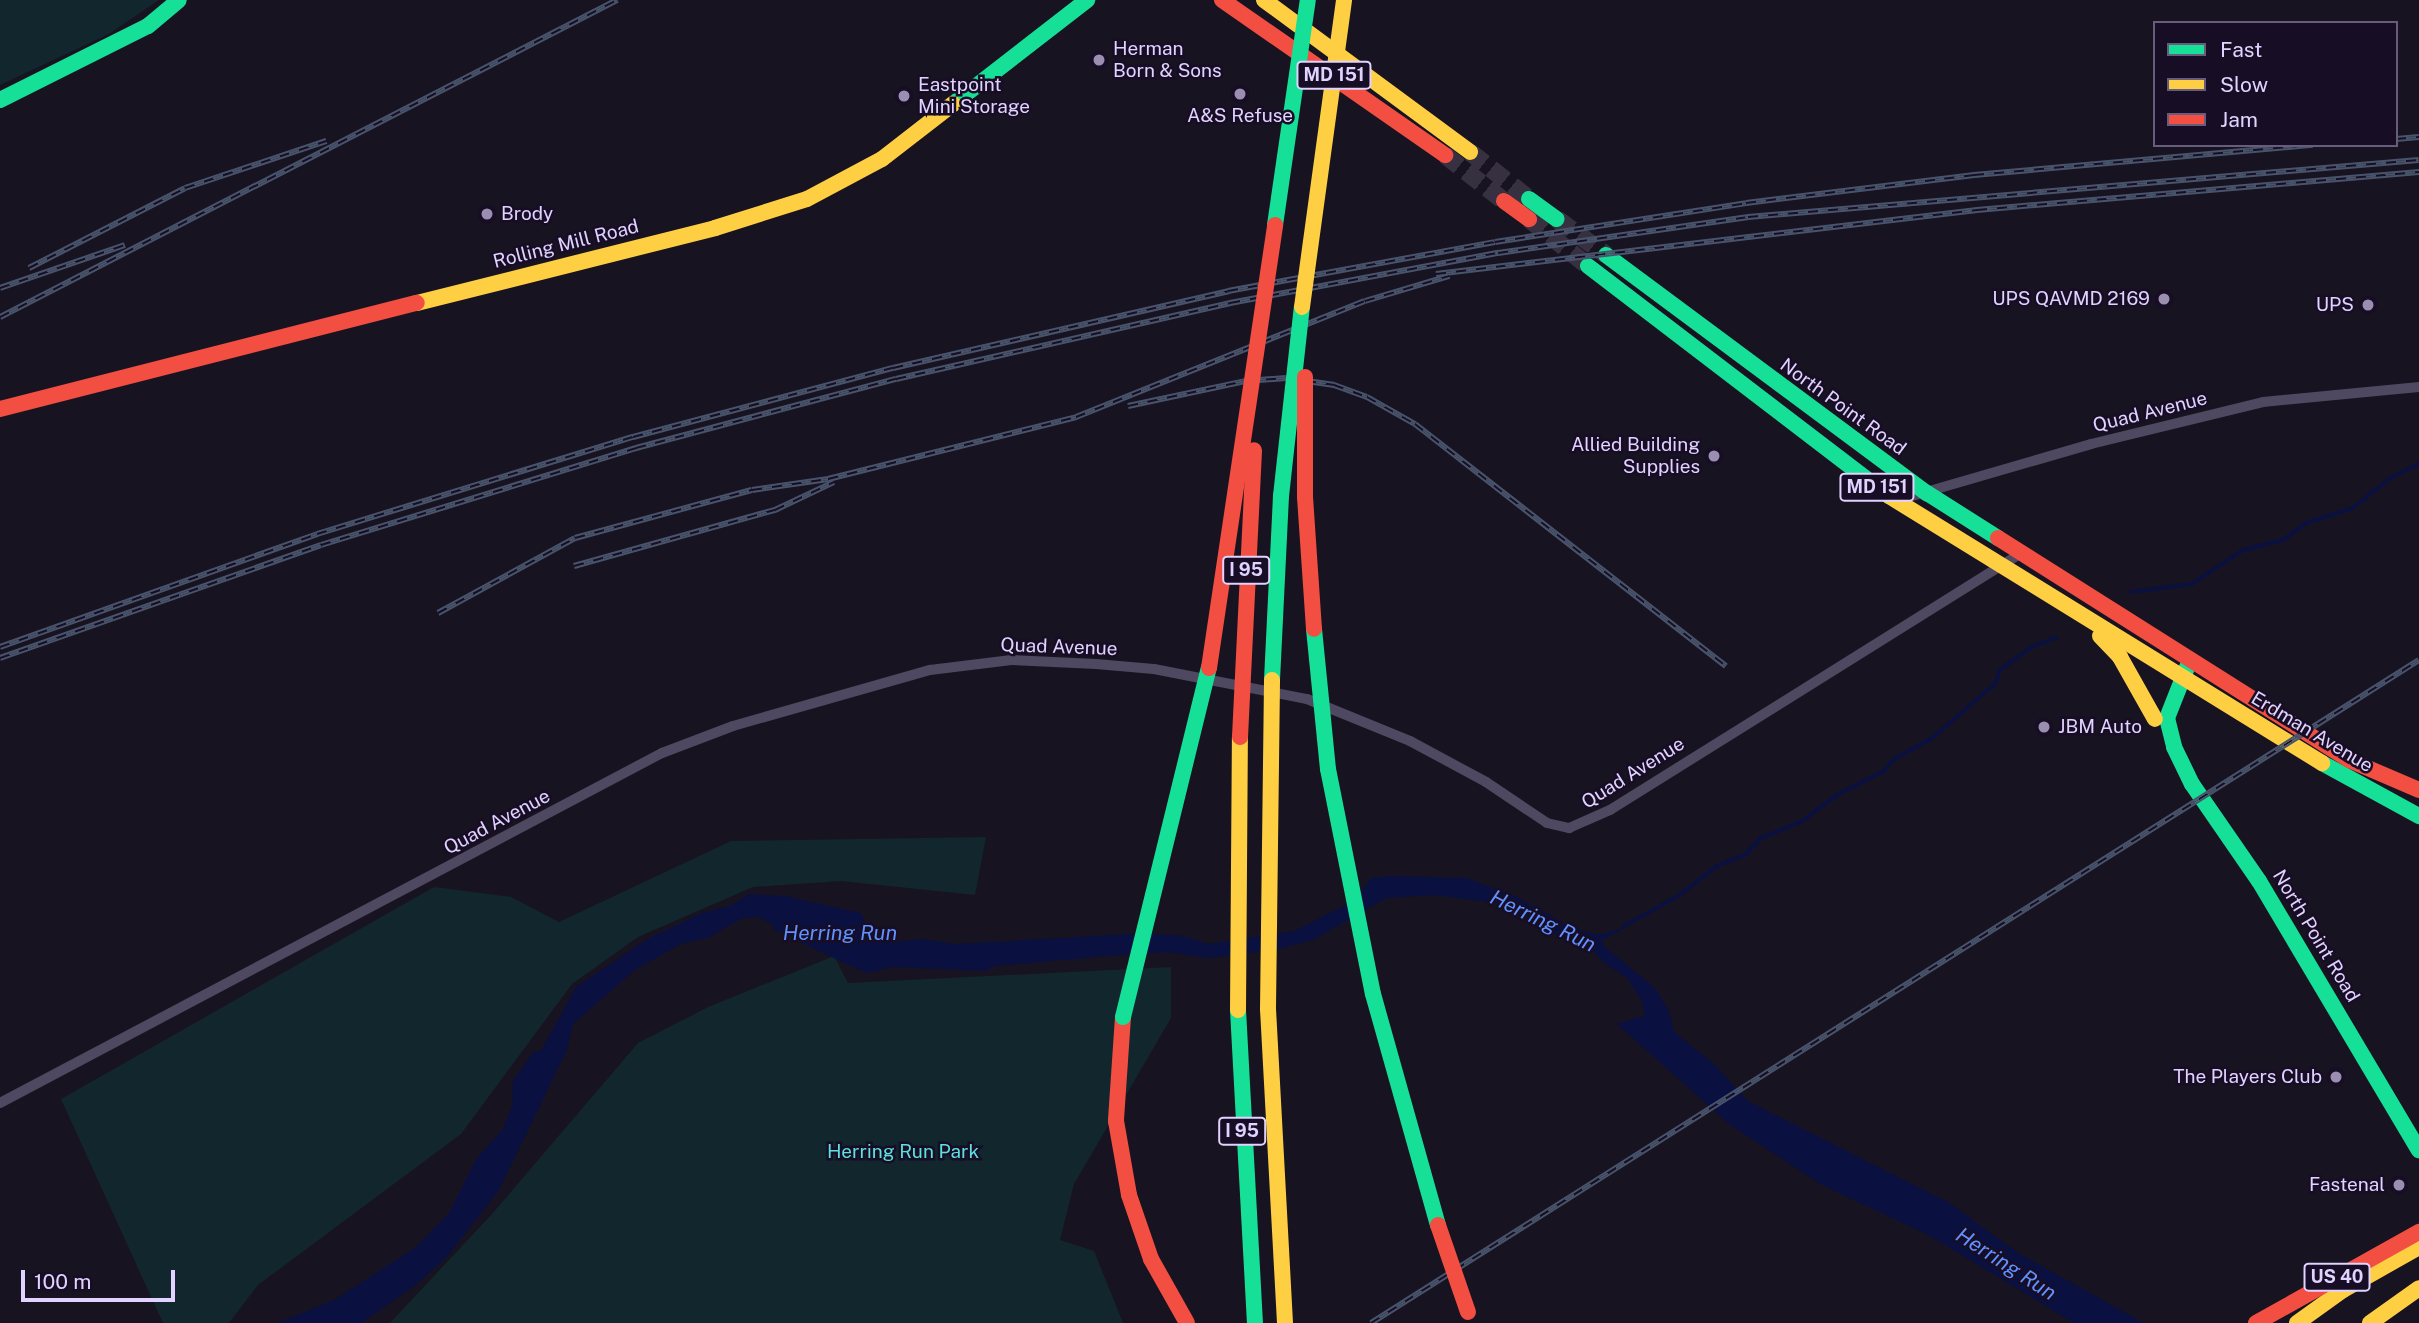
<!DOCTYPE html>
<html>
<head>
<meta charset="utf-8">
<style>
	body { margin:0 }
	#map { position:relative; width:2419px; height:1323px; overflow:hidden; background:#181320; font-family:"Public Sans",sans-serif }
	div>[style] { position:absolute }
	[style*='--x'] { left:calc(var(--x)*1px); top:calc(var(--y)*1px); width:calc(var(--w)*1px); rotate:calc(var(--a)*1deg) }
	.green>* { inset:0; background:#12262d }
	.water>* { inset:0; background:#0a1140 }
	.stream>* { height:3.5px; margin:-1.75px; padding:0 1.75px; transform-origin:1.75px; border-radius:1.75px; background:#0a1140 }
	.primary-tunnel>* { height:18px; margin-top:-9px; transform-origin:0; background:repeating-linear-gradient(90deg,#363041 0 18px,transparent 0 27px) }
	.street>* { height:10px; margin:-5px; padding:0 5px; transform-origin:5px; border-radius:5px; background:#4e4861 }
	.fast>* { height:16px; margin:-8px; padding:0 8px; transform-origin:8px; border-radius:8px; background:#16e098 }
	.slow>* { height:16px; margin:-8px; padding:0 8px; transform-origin:8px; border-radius:8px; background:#ffcf43 }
	.jam>* { height:16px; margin:-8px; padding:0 8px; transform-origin:8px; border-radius:8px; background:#f24e42 }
	.rail>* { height:6px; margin-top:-3px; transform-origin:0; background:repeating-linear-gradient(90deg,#170e25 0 10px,#48546c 0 20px); box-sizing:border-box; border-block:2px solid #48546c }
	.fast-bridge>* { height:16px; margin:-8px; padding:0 8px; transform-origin:8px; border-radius:8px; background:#16e098 }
	.slow-bridge>* { height:16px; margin:-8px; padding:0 8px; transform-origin:8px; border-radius:8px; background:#ffcf43 }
	.jam-bridge>* { height:16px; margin:-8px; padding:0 8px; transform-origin:8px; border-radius:8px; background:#f24e42 }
	.dots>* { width:19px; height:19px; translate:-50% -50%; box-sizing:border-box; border:4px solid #170e25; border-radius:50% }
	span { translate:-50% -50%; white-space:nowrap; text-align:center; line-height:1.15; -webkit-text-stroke:5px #170e25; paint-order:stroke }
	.shield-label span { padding:2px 5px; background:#170e25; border:2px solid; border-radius:5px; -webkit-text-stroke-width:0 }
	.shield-label { font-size:18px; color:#e1d2ff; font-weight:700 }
	.poi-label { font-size:19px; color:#e1d2ff }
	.left { translate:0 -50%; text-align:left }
	.right { translate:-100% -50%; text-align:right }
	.street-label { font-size:19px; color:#e1d2ff }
	.park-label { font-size:19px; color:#5be2df }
	.water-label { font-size:21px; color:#6091ff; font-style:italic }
	.legend { position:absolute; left:2153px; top:21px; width:245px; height:126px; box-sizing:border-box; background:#170e25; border:2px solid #685c7c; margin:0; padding:9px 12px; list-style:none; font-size:21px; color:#e1d2ff }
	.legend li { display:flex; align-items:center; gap:14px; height:35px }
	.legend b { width:35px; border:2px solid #685c7c }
	.scale { position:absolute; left:21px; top:1270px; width:154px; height:32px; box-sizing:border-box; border:4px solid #e1d2ff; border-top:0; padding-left:9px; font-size:21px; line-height:24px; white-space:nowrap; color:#e1d2ff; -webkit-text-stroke:5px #170e25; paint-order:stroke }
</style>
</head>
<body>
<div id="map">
	<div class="green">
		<i style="clip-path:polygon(0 0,159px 0,109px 34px,0 85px)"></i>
		<i style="clip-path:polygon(986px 837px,975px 895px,841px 881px,753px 887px,638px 937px,572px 984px,461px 1134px,258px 1285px,229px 1323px,163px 1323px,61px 1099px,434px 887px,511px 897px,559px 922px,731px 841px)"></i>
		<i style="clip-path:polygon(834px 956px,848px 983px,1171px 967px,1171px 1018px,1074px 1184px,1060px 1240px,1094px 1251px,1123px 1323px,390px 1323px,492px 1214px,638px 1043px,708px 1007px)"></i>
	</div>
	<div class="water">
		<i style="clip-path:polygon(1393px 876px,1466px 878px,1517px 897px,1573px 928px,1599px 935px,1630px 925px,1602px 940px,1604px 946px,1655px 988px,1669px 1011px,1674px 1032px,1712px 1062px,1748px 1101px,1948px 1202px,2020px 1254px,2144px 1323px,2074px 1323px,1930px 1236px,1822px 1185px,1730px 1125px,1617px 1024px,1645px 1015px,1642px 1001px,1627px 978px,1603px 962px,1586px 943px,1559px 936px,1496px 903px,1434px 895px,1387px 898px,1313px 940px,1275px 950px,1208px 958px,1167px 952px,1096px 957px,995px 966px,985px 971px,894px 967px,866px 973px,774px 930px,773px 925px,759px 917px,742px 918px,708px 938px,681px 944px,635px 970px,573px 1024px,567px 1050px,498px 1192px,446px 1258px,417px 1284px,362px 1323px,278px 1323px,336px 1299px,416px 1247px,449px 1213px,476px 1159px,503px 1129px,512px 1106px,513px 1081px,533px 1052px,541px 1051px,576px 987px,646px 940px,702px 913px,730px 906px,749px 894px,785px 896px,861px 913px,869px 933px,893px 942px,923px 939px,955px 944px,1148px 933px,1184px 936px,1208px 944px,1294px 931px,1353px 901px,1371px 878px)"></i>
	</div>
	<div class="stream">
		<i style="--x:2131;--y:592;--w:62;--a:-7.5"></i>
		<i style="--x:2192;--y:584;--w:61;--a:-33.7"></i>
		<i style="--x:2243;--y:550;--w:41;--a:-14"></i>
		<i style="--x:2283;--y:540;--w:29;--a:-36"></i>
		<i style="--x:2306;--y:523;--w:49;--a:-17.7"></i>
		<i style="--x:2353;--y:508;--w:46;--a:-38.9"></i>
		<i style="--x:2389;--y:479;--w:34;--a:-27"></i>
		<i style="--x:1624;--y:926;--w:64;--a:-29"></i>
		<i style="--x:1680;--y:895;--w:47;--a:-38.1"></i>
		<i style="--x:1717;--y:866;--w:31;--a:-22"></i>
		<i style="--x:1746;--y:854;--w:22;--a:-47"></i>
		<i style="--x:1761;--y:838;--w:43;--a:-21.8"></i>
		<i style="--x:1801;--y:822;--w:45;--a:-36.9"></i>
		<i style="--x:1837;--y:795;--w:53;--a:-27.1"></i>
		<i style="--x:1884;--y:771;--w:16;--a:-50"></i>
		<i style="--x:1894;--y:759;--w:42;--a:-28.4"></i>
		<i style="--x:1931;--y:739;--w:84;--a:-40.7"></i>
		<i style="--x:1995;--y:684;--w:15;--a:-70"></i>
		<i style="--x:2000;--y:670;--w:39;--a:-36"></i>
		<i style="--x:2032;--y:647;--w:26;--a:-21"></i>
	</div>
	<div class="primary-tunnel">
		<i style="--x:1470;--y:152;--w:75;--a:38.5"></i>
		<i style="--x:1445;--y:155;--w:75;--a:37.9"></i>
		<i style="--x:1529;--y:219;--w:75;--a:38.5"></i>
		<i style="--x:1557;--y:219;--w:61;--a:36.3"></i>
	</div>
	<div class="street">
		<i style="--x:1895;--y:501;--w:204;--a:-16.2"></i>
		<i style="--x:2091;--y:444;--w:177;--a:-13.7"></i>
		<i style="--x:2263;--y:402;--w:157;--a:-5.5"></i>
		<i style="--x:0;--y:1103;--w:749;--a:-27.87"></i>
		<i style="--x:662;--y:753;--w:76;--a:-20.8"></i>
		<i style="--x:733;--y:726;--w:205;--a:-15.9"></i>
		<i style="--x:930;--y:670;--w:82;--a:-7"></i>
		<i style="--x:1011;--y:660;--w:85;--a:2.7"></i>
		<i style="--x:1096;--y:664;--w:58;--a:4.9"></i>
		<i style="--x:1154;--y:669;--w:156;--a:11.1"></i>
		<i style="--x:1307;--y:699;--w:111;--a:22.2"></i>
		<i style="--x:1410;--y:741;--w:86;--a:28.3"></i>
		<i style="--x:1486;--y:782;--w:73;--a:33.9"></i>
		<i style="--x:1547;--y:823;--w:23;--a:13"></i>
		<i style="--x:1569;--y:828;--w:45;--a:-23.7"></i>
		<i style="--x:1610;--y:810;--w:483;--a:-32"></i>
	</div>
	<div class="fast">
		<i style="--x:0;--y:100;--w:165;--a:-26.6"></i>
		<i style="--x:148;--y:26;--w:40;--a:-40"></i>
		<i style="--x:953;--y:104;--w:170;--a:-37.8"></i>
		<i style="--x:1529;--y:199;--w:34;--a:36"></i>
		<i style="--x:1606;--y:255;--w:400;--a:36.6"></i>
		<i style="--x:1927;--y:493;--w:84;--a:32.4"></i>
		<i style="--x:1588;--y:266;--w:379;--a:37.4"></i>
		<i style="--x:2190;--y:660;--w:62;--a:111.6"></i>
		<i style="--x:2167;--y:718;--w:30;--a:76"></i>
		<i style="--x:2174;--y:747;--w:41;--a:64.1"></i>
		<i style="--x:2192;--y:784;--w:118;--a:55.4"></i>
		<i style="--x:2259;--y:881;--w:313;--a:59.3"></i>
		<i style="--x:2322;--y:763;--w:111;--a:28.7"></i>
		<i style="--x:1373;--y:994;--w:240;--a:74.3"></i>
		<i style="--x:1238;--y:1010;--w:313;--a:86.9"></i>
	</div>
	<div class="slow">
		<i style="--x:1264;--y:0;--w:256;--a:36.4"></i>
		<i style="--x:417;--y:303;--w:307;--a:-14.1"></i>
		<i style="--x:715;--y:228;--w:96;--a:-17.5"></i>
		<i style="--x:807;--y:199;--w:85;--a:-28.1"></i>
		<i style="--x:882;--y:159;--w:90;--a:-37.8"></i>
		<i style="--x:1889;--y:496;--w:509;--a:31.66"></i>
		<i style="--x:2100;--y:636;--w:29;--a:46"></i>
		<i style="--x:2120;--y:657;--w:71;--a:60.6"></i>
		<i style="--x:1268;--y:1009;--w:314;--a:86.9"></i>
		<i style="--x:2297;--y:1323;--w:57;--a:-35.7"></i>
		<i style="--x:2343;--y:1290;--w:87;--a:-29.5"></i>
		<i style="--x:2370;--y:1323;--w:60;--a:-35.5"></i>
	</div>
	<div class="jam">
		<i style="--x:1222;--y:0;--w:272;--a:34.8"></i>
		<i style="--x:1504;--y:201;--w:31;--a:36"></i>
		<i style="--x:0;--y:409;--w:430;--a:-14.3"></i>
		<i style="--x:1998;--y:538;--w:415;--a:32.3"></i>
		<i style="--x:2349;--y:760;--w:76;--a:23.2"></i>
		<i style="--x:1123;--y:1017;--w:104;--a:93.9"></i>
		<i style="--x:1116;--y:1121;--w:75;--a:80"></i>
		<i style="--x:1129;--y:1195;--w:68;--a:71"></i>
		<i style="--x:1151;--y:1259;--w:73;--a:60.6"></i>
		<i style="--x:2256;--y:1323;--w:187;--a:-29.2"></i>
	</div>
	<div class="rail">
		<i style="--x:2396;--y:139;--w:23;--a:-5"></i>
		<i style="--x:29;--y:268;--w:175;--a:-27.1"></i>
		<i style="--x:185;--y:188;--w:149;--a:-18.4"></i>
		<i style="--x:1436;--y:274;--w:545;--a:-6.75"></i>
		<i style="--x:1977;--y:210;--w:444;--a:-4.9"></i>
		<i style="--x:0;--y:288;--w:132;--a:-19"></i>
		<i style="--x:0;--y:317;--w:694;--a:-27.19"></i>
		<i style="--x:1128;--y:406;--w:121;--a:-12"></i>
		<i style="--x:1246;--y:381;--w:40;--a:-4.3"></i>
		<i style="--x:1286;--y:378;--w:49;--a:8.3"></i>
		<i style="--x:1334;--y:385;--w:35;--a:20"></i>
		<i style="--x:1367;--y:397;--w:55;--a:29.4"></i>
		<i style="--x:1415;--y:424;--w:394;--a:37.9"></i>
		<i style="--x:574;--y:566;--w:209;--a:-15.6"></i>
		<i style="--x:775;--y:510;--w:65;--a:-25.4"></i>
		<i style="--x:438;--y:613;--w:156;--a:-28.7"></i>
		<i style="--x:575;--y:538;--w:183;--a:-15.2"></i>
		<i style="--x:752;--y:490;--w:77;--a:-8.2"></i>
		<i style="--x:828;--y:479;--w:256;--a:-14"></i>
		<i style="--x:1076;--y:417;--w:311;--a:-21.9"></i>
		<i style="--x:1365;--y:301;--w:88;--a:-16.6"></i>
		<i style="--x:0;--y:647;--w:337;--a:-19.6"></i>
		<i style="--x:317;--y:534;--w:331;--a:-17.1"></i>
		<i style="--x:633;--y:437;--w:269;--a:-14.9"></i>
		<i style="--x:893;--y:368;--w:344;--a:-12.9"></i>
		<i style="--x:1228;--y:291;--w:271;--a:-10.4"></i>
		<i style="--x:1495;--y:242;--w:254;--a:-8.8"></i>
		<i style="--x:1746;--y:203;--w:230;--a:-7"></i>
		<i style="--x:1974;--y:175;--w:340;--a:-5.1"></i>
		<i style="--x:0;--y:658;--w:340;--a:-19.4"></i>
		<i style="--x:321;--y:545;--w:330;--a:-17.1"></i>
		<i style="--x:636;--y:448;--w:269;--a:-14.9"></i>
		<i style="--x:896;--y:379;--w:343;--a:-12.8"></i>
		<i style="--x:1230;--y:303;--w:273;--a:-10.6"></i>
		<i style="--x:1498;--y:253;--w:253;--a:-8.2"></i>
		<i style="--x:1748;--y:217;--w:673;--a:-4.86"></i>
		<i style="--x:1371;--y:1323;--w:1240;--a:-32.32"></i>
	</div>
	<div class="fast-bridge">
		<i style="--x:1275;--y:225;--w:227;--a:-81.7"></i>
		<i style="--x:1314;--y:629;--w:141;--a:84.3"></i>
		<i style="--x:1328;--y:769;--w:229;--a:78.7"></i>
		<i style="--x:1272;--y:680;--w:184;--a:-87.2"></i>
		<i style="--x:1281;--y:496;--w:190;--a:-83.7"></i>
		<i style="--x:1123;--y:1017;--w:359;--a:-76.2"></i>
	</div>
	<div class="slow-bridge">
		<i style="--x:1302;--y:307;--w:310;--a:-82.2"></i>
		<i style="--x:1268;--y:1009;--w:329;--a:-89.3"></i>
		<i style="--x:1238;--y:1010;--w:273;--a:-89.6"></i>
	</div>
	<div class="jam-bridge">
		<i style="--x:1305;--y:377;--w:120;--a:90"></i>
		<i style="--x:1305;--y:497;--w:132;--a:86.1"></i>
		<i style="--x:1209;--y:668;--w:448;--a:-81.5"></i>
		<i style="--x:1240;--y:737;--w:287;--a:-87.2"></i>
		<i style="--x:1438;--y:1225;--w:92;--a:71"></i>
	</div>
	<div class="dots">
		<i style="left:1099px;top:60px;background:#9b8fb1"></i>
		<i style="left:1240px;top:94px;background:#9b8fb1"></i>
		<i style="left:904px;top:96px;background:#9b8fb1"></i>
		<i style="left:487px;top:214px;background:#9b8fb1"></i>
		<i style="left:2164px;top:299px;background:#9b8fb1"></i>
		<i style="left:2368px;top:305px;background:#9b8fb1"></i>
		<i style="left:1714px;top:456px;background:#9b8fb1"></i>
		<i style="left:2044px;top:727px;background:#9b8fb1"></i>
		<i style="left:2336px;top:1077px;background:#9b8fb1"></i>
		<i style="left:2399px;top:1185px;background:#9b8fb1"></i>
	</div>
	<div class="shield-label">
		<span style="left:1334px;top:75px">MD 151</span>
		<span style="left:1877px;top:487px">MD 151</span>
		<span style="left:1246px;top:570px">I 95</span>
		<span style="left:1242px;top:1131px">I 95</span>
		<span style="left:2337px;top:1277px">US 40</span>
	</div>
	<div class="poi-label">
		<span class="left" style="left:1113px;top:60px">Herman<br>Born &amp; Sons</span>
		<span class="left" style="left:918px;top:96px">Eastpoint<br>Mini Storage</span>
		<span style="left:1240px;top:116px">A&amp;S Refuse</span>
		<span class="left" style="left:501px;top:214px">Brody</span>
		<span class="right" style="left:2150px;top:299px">UPS QAVMD 2169</span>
		<span class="right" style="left:2354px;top:305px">UPS</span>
		<span class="right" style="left:1700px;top:456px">Allied Building<br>Supplies</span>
		<span class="left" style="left:2058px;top:727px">JBM Auto</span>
		<span class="right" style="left:2322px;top:1077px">The Players Club</span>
		<span class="right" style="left:2385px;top:1185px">Fastenal</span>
	</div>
	<div class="street-label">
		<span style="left:566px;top:244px;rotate:-14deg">Rolling Mill Road</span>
		<span style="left:1843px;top:407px;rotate:36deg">North Point Road</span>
		<span style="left:2150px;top:412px;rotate:-14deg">Quad Avenue</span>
		<span style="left:1059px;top:647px;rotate:2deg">Quad Avenue</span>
		<span style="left:2312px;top:732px;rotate:31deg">Erdman Avenue</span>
		<span style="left:1633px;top:773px;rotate:-32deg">Quad Avenue</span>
		<span style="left:497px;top:822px;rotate:-28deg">Quad Avenue</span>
		<span style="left:2316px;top:936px;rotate:59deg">North Point Road</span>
	</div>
	<div class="park-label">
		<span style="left:903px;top:1152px">Herring Run Park</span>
	</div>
	<div class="water-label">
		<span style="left:1543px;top:921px;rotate:26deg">Herring Run</span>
		<span style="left:840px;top:933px">Herring Run</span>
		<span style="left:2006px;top:1264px;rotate:33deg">Herring Run</span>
	</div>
	<ul class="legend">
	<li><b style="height:9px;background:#16e098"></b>Fast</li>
	<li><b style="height:9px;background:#ffcf43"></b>Slow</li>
	<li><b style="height:9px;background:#f24e42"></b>Jam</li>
	</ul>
	<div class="scale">100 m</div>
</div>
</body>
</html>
